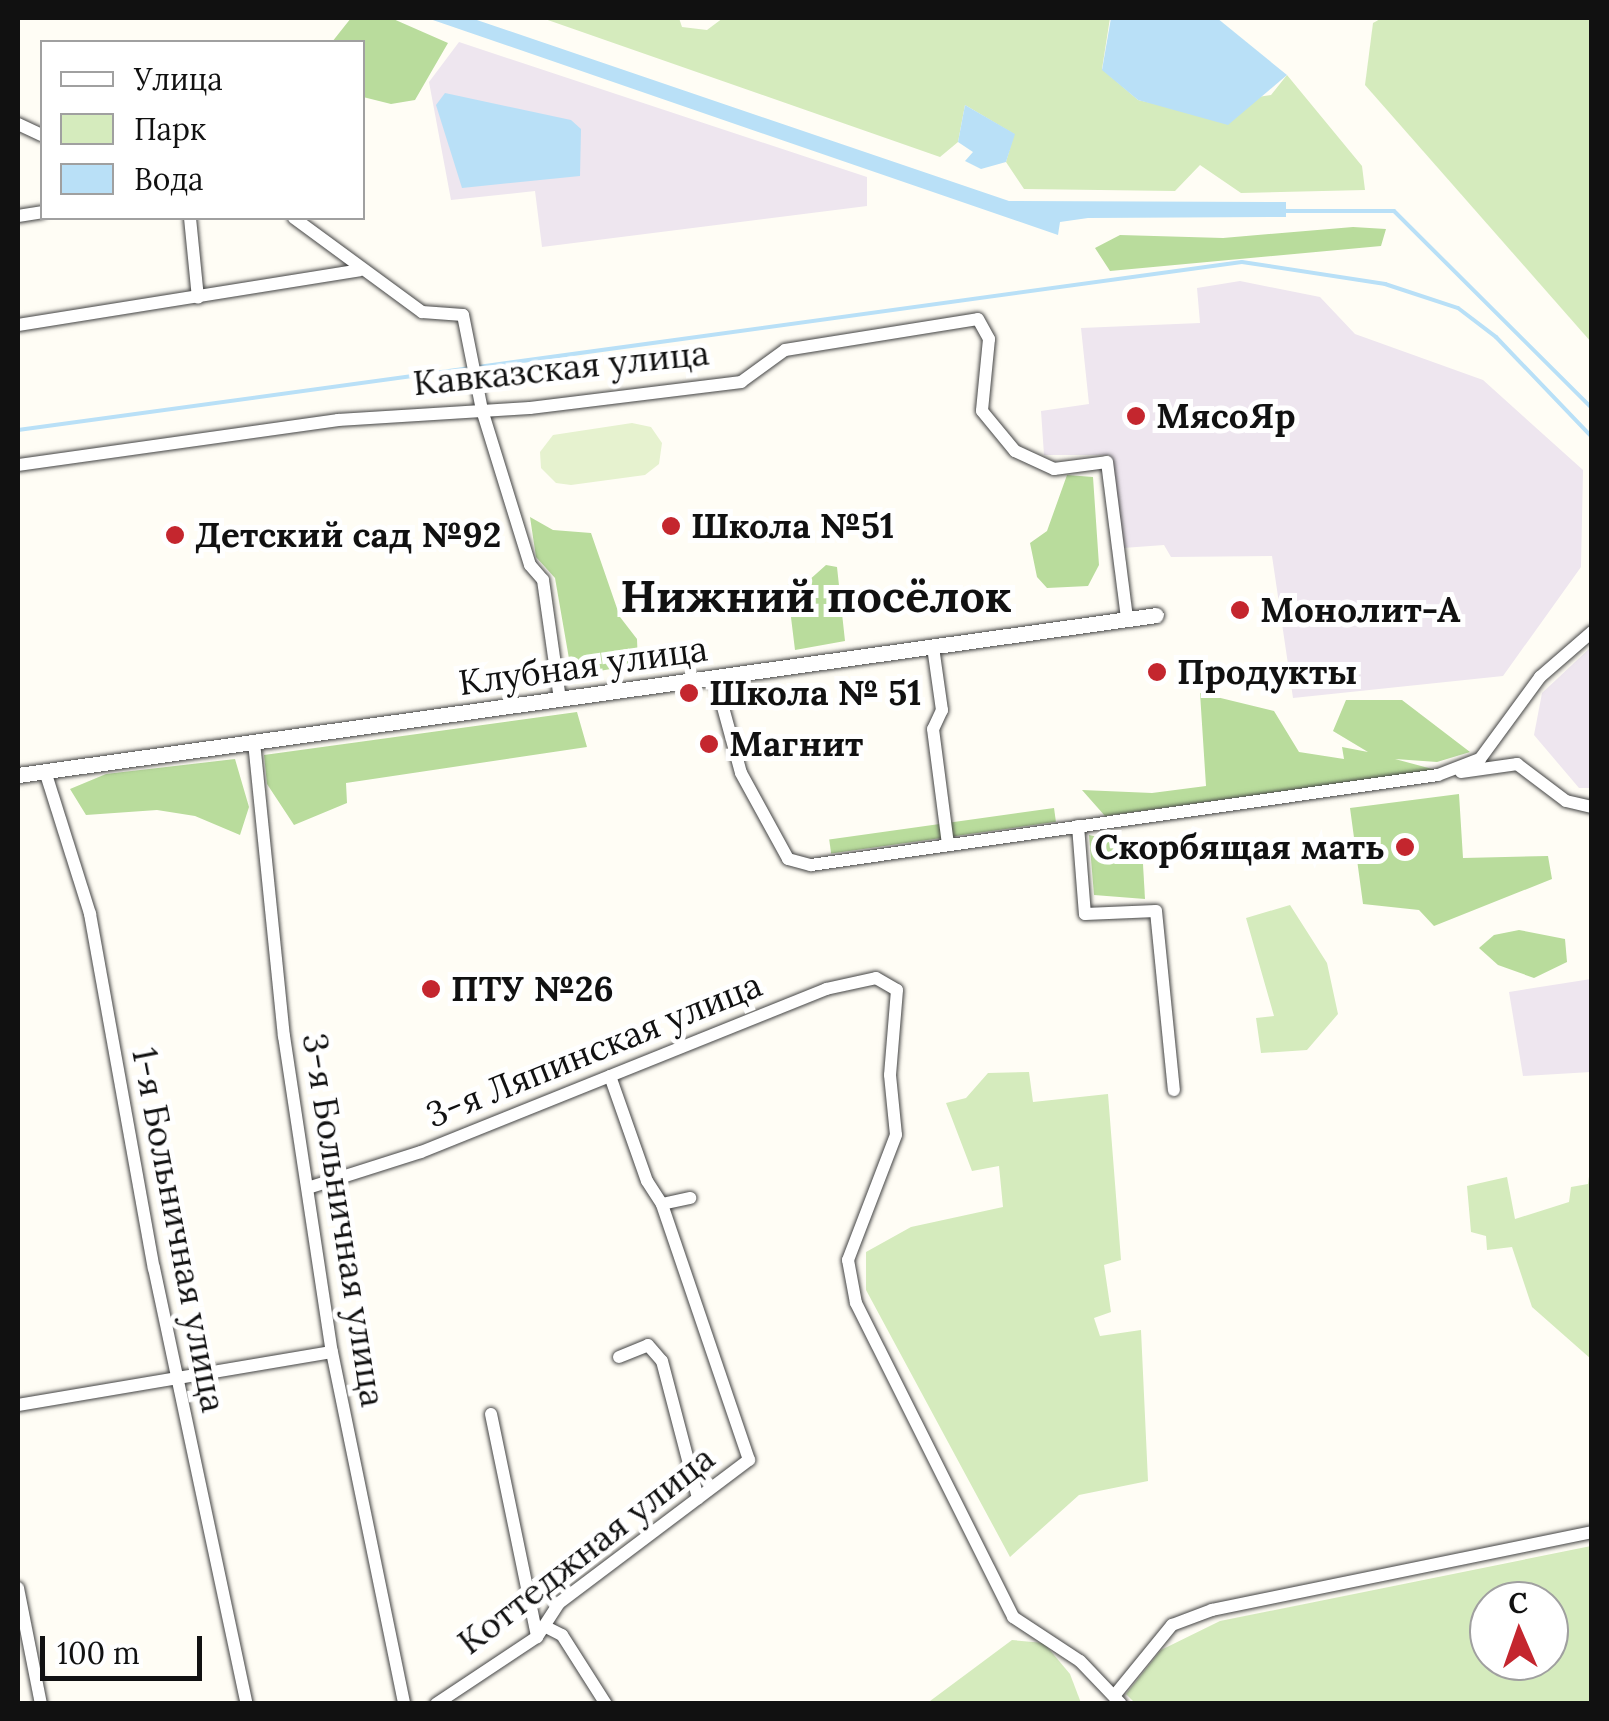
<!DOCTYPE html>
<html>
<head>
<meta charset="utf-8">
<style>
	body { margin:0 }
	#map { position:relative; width:1609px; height:1721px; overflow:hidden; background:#fffdf5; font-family:Lora,serif }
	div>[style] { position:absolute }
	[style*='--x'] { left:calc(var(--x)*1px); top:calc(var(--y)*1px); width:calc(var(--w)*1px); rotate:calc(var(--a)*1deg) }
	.industrial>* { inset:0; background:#eee6ef }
	.green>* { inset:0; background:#d5ebbd }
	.forest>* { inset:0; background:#b9dc9c; transform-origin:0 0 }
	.pitch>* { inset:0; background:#e6f2cf }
	.water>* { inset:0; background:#b9e0f7 }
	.stream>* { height:4px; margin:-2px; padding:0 2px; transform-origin:2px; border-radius:2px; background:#b9e0f7 }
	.roads { filter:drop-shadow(0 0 2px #444) drop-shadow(0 0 2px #444) }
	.minor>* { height:12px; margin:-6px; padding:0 6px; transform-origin:6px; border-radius:6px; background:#fff }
	.tertiary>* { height:15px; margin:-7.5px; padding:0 7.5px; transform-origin:7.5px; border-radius:7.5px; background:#fff }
	.dots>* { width:28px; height:28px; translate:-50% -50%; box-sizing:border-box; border:5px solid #fff; border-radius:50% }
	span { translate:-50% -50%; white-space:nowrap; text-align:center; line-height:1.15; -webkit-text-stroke:10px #fff; paint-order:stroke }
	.street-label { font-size:35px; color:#111 }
	.poi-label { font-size:35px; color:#111; font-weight:700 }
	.left { translate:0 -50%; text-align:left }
	.right { translate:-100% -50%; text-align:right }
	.district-label { font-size:45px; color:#111; font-weight:700 }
	.frame { position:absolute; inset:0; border:20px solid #111; pointer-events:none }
	.legend { position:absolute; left:40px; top:40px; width:325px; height:180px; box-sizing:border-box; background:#fff; border:2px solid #a0a0a0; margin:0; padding:12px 18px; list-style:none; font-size:30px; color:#111 }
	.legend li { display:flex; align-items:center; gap:20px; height:50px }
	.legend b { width:50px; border:2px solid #a0a0a0 }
	.north { position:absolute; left:1469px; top:1581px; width:100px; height:100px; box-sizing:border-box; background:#fff; border:2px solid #a0a0a0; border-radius:50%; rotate:358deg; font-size:28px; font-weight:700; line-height:40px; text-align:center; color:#111 }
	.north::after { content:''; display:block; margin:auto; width:35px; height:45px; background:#c4262e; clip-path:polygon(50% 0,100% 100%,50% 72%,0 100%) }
	.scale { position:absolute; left:40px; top:1636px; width:162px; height:45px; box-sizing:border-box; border:5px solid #111; border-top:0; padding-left:12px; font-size:30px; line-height:35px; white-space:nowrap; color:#111; -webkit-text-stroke:8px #fff; paint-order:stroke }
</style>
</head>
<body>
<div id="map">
	<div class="industrial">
		<i style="clip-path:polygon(459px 42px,867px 177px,867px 206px,542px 247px,535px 191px,451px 200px,429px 82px)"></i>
		<i style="clip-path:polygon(1240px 281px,1320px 297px,1355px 334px,1483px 380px,1583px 470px,1581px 567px,1503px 676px,1293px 698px,1272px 556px,1171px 557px,1164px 545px,1123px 548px,1109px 455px,1044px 455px,1041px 411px,1089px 404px,1081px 328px,1200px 323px,1197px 288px)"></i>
		<i style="clip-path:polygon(1591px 647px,1591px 788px,1579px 788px,1534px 735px,1542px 693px)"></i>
		<i style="clip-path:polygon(1591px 979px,1591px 1072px,1523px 1076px,1509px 992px)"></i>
	</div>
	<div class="green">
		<i style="clip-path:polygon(542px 18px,679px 18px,682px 27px,707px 30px,723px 18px,1110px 18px,1102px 69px,1138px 100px,1178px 109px,1271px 95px,1287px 75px,1362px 166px,1365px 190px,1241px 193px,1200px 165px,1175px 191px,1024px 189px,1006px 162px,1014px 134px,965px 105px,958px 142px,940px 157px)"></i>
		<i style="clip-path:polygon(1382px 18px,1592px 19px,1591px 342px,1365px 85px,1373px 23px)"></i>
		<i style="clip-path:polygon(1290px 905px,1327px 963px,1338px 1014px,1307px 1050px,1261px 1053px,1256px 1018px,1274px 1016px,1246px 918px)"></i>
		<i style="clip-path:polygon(1029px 1072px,1033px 1102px,1108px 1094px,1121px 1260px,1104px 1265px,1111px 1312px,1094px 1318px,1100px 1336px,1141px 1330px,1148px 1481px,1079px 1495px,1010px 1557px,866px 1290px,866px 1252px,911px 1227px,1003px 1207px,999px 1166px,972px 1171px,946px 1103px,966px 1098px,988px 1073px)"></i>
		<i style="clip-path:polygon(1591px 1161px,1592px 1161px,1591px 1359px,1532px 1307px,1512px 1247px,1487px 1250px,1486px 1236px,1471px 1232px,1467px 1186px,1507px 1177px,1515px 1219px,1569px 1202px,1571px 1187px,1588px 1184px)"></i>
		<i style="clip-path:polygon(evenodd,1591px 1546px,1591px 1703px,1136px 1704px,1126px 1694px,1161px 1650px,1220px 1621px,1591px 1546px,1489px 1601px,1549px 1601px,1549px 1661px,1489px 1661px,1489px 1601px)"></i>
		<i style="clip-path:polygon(1012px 1640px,1044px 1643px,1070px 1674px,1081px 1703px,926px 1704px)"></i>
	</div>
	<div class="forest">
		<i style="clip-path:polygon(351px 18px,391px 18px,448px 43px,415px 100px,391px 104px,363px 97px,362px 42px,332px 42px)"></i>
		<i style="clip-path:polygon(1353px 227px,1386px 229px,1381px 246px,1110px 271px,1095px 248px,1120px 235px,1223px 238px)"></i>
		<i style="clip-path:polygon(1067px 475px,1093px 477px,1099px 565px,1088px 586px,1047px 588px,1037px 577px,1030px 543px,1047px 531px)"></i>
		<i style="clip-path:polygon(530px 517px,553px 530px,591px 533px,620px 617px,637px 639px,638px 664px,572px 676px,555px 578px,536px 557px)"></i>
		<i style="clip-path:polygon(826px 565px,837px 567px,845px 641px,795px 650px,787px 585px,807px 582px)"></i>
		<i style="clip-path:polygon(1200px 693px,1274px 711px,1299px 752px,1344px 759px,1342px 747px,1368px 752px,1333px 731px,1346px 700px,1402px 700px,1470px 752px,1437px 762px,1395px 759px,1436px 770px,1105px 816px,1082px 790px,1152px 793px,1206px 786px)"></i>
		<i style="clip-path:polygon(577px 712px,587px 747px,346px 783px,347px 803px,294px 825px,267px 784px,264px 755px)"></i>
		<i style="clip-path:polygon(235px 759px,249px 807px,240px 835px,195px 816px,157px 810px,86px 815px,70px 789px,106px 774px)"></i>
		<i style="clip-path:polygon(1459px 794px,1463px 858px,1548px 856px,1552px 879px,1434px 926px,1419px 910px,1363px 904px,1350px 808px)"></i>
		<i style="left:1054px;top:808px;width:14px;height:227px;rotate:82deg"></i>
		<i style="clip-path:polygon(1089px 835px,1142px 847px,1145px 899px,1094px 895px)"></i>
		<i style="clip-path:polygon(1519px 930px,1565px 939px,1567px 962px,1534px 978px,1498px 965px,1479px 948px,1494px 935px)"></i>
	</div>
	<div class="pitch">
		<i style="clip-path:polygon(632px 423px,651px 427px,662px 443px,659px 464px,645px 475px,571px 485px,556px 483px,541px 468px,540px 452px,553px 435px)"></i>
	</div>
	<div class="water">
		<i style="clip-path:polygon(427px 18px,471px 18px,1009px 201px,1286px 202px,1286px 217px,1088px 218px,1060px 222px,1058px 235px)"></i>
		<i style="clip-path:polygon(1111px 18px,1217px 18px,1287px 75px,1228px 125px,1138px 100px,1102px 70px)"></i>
		<i style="clip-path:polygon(445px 93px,571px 120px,581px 129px,580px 176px,462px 188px,436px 105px)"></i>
		<i style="clip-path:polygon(965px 105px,1015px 134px,1006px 162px,981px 169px,965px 161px,973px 152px,958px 142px)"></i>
	</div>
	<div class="stream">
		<i style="--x:1282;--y:211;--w:112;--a:0"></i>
		<i style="--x:1394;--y:211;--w:279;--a:44.9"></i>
		<i style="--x:478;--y:367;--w:771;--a:-7.83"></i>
		<i style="--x:1242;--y:262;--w:145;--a:8.7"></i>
		<i style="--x:1385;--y:284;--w:77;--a:18.2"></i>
		<i style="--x:1458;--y:308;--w:48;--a:37.3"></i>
		<i style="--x:1496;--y:337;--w:139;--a:46.2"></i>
		<i style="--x:18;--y:430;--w:455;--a:-7.8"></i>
	</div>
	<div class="roads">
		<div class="minor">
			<i style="--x:18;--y:124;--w:26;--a:25"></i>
			<i style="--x:18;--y:216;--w:24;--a:-9"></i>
			<i style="--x:190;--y:218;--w:80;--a:84.3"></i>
			<i style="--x:294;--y:218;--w:159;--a:36.3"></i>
			<i style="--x:422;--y:312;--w:41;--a:4.2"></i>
			<i style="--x:463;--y:315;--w:97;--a:78.7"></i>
			<i style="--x:482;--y:410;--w:162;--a:72.8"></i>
			<i style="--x:530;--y:565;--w:20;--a:49"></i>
			<i style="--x:543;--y:580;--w:121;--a:81.9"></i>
			<i style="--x:18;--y:325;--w:346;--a:-9.1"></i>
			<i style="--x:18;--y:465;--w:323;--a:-8"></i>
			<i style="--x:338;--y:420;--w:192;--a:-3.6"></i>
			<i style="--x:530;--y:408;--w:213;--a:-7"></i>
			<i style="--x:741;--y:382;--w:54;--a:-36"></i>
			<i style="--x:785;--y:350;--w:195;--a:-9.1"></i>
			<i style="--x:978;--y:319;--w:23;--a:61"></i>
			<i style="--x:989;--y:339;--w:72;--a:95.6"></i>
			<i style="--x:982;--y:411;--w:52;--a:50.5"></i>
			<i style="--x:1015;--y:451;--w:43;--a:24.8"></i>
			<i style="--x:1054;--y:469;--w:53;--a:-7.5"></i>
			<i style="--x:1107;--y:462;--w:157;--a:82.7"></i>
			<i style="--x:933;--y:647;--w:64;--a:81.9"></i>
			<i style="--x:942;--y:710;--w:21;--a:115"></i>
			<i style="--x:933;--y:729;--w:117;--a:82.6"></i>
			<i style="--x:715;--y:678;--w:98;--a:74.7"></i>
			<i style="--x:741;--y:773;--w:98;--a:61.3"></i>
			<i style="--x:788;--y:859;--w:24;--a:15"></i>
			<i style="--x:811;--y:865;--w:633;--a:-8.17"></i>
			<i style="--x:1438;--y:775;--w:45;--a:-20.9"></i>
			<i style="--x:1480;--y:759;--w:102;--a:-53.8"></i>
			<i style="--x:1540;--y:677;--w:69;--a:-40.9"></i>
			<i style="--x:254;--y:742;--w:296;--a:84.2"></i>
			<i style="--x:284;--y:1036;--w:320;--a:81.4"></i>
			<i style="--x:332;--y:1352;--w:359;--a:78.4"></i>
			<i style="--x:45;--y:771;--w:150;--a:72.5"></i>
			<i style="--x:90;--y:914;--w:360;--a:79.8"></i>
			<i style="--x:154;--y:1268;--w:446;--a:78"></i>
			<i style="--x:1461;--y:772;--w:57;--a:-8.1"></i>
			<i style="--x:1517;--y:764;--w:61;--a:37.1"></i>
			<i style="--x:1566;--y:801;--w:27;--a:13"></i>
			<i style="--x:1078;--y:826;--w:88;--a:85.5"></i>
			<i style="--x:1085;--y:914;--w:71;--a:-2.4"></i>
			<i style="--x:1156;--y:911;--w:180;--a:84.3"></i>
			<i style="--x:610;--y:1076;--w:111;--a:70.6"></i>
			<i style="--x:647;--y:1181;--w:27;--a:57"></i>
			<i style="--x:662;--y:1204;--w:29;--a:-12"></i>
			<i style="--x:311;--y:1187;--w:115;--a:-17.7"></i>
			<i style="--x:421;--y:1152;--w:437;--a:-21.9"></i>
			<i style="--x:826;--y:989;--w:51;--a:-12.4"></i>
			<i style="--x:876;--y:978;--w:24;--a:30"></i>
			<i style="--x:897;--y:990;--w:85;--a:94.7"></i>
			<i style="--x:890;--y:1075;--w:60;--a:84.3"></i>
			<i style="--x:896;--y:1135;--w:134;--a:111"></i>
			<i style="--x:848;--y:1260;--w:44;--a:79.5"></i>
			<i style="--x:856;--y:1303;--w:351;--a:63.4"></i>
			<i style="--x:1013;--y:1617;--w:80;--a:33.3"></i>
			<i style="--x:1080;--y:1661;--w:59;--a:46.4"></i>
			<i style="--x:619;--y:1357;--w:31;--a:-22"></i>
			<i style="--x:648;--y:1345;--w:21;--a:49"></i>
			<i style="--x:662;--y:1361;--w:142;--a:75.3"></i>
			<i style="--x:18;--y:1405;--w:318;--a:-9.6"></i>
			<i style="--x:491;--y:1414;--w:228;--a:78.3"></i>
			<i style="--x:18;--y:1588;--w:118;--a:78.8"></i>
			<i style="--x:546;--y:1627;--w:18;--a:27"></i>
			<i style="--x:562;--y:1635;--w:82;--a:57.5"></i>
			<i style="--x:1114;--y:1696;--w:92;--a:-50.8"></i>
			<i style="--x:1172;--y:1625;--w:43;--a:-20.6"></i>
			<i style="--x:1212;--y:1610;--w:388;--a:-11.6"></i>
			<i style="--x:436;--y:1704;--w:121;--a:-33.6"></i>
			<i style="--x:537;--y:1637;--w:40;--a:-57.1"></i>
			<i style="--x:559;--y:1603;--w:238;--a:-37"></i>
			<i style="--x:749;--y:1460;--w:270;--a:-108.8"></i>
		</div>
		<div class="tertiary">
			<i style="--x:18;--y:775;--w:1149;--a:-8"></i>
		</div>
	</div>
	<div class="dots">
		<i style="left:1136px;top:416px;background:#c4262e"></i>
		<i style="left:671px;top:526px;background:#c4262e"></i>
		<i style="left:175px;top:535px;background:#c4262e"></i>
		<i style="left:1240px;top:610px;background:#c4262e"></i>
		<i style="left:1157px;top:672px;background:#c4262e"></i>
		<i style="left:689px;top:693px;background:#c4262e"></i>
		<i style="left:709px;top:744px;background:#c4262e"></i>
		<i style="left:1405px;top:847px;background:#c4262e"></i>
		<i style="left:431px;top:989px;background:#c4262e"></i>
	</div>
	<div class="street-label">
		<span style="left:561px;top:368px;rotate:-6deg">Кавказская улица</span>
		<span style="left:583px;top:666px;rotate:-8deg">Клубная улица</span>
		<span style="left:594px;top:1050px;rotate:-22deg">3-я Ляпинская улица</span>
		<span style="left:344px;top:1220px;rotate:81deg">3-я Больничная улица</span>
		<span style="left:179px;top:1230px;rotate:79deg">1-я Больничная улица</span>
		<span style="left:586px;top:1550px;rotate:-38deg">Коттеджная улица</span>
	</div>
	<div class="poi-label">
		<span class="left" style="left:1156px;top:416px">МясоЯр</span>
		<span class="left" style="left:691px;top:526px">Школа №51</span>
		<span class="left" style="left:195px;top:535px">Детский сад №92</span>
		<span class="left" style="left:1260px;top:610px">Монолит-А</span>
		<span class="left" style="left:1177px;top:672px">Продукты</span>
		<span class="left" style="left:709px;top:693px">Школа № 51</span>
		<span class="left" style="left:729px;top:744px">Магнит</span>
		<span class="right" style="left:1385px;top:847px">Скорбящая мать</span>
		<span class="left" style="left:451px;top:989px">ПТУ №26</span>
	</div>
	<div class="district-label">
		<span style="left:816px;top:596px">Нижний посёлок</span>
	</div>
	<div class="frame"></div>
	<ul class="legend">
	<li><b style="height:12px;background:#fff"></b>Улица</li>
	<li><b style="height:28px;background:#d5ebbd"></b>Парк</li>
	<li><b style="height:28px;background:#b9e0f7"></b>Вода</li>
	</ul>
	<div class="north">С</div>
	<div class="scale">100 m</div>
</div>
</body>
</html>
